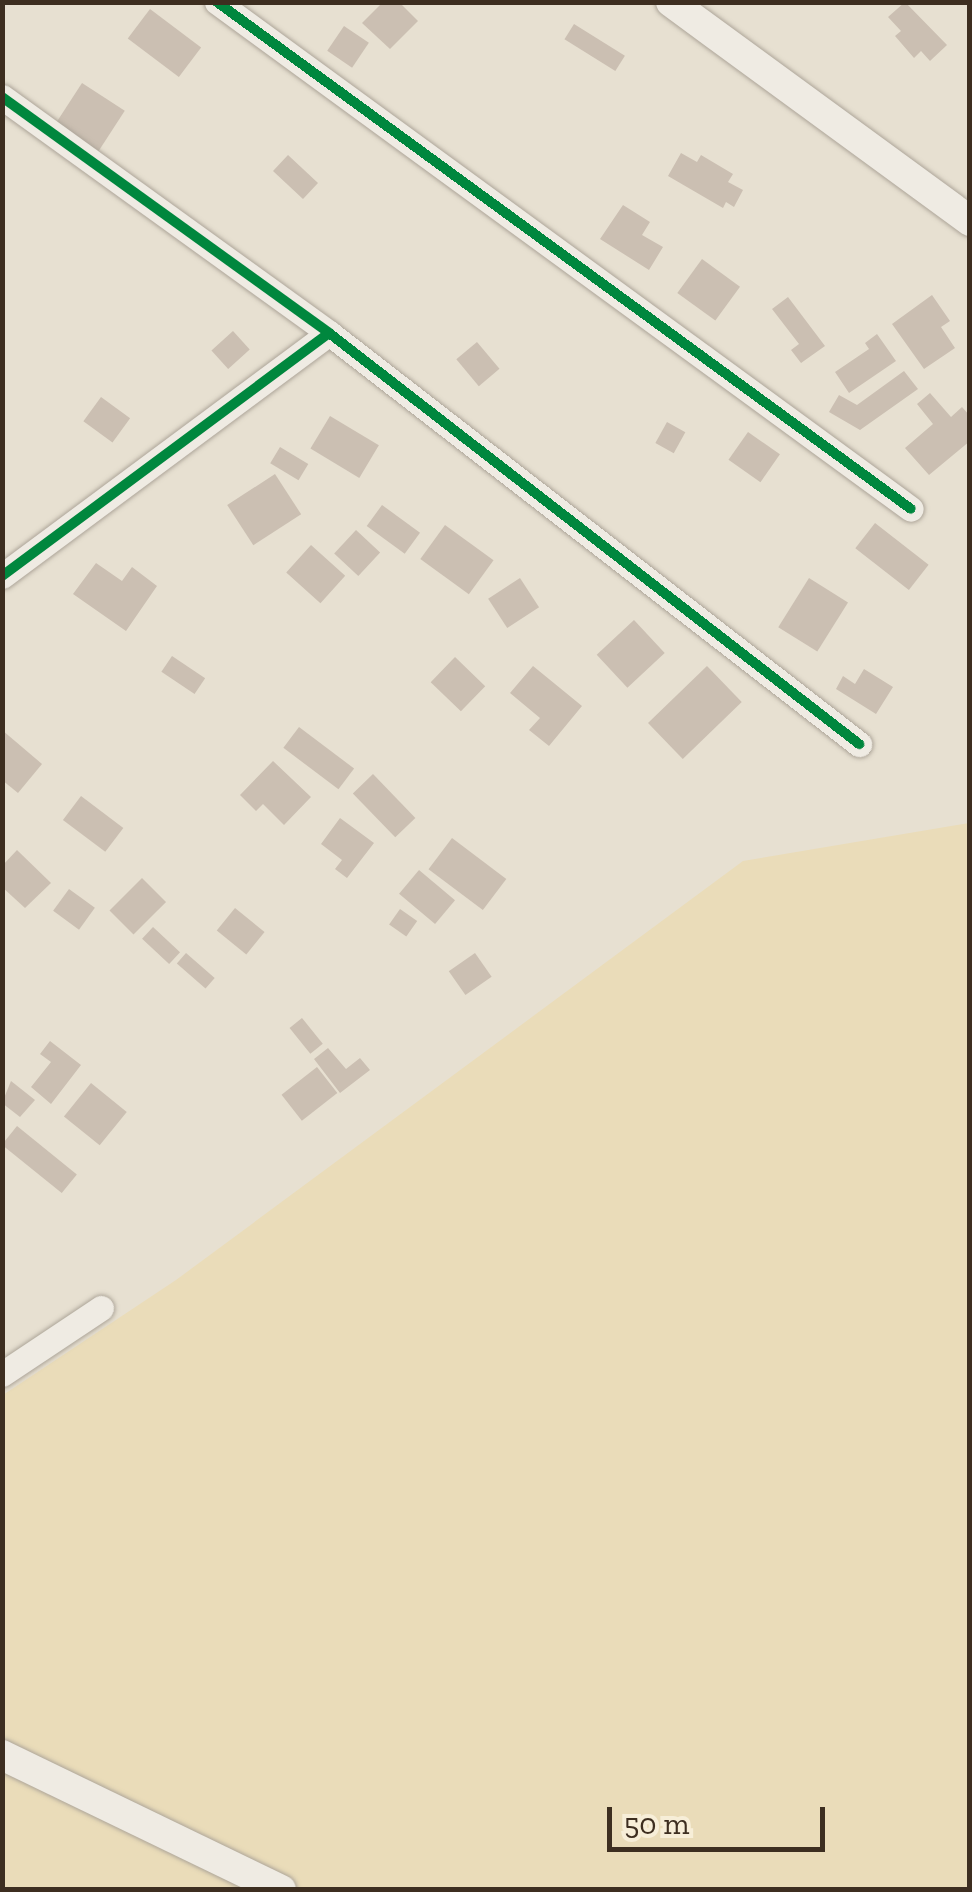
<!DOCTYPE html>
<html>
<head>
<meta charset="utf-8">
<style>
	body { margin:0 }
	#map { position:relative; width:972px; height:1892px; overflow:hidden; background:#e7e0d1; font-family:"Zilla Slab",serif }
	div>[style] { position:absolute }
	[style*='--x'] { left:calc(var(--x)*1px); top:calc(var(--y)*1px); width:calc(var(--w)*1px); rotate:calc(var(--a)*1deg) }
	.sand>* { inset:0; background:#eadcb9 }
	.building>* { inset:0; background:#cbbfb2; transform-origin:0 0 }
	.roads { filter:drop-shadow(0 0 2px #ada599) drop-shadow(0 0 2px #ada599) }
	.minor>* { height:25px; margin:-12.5px; padding:0 12.5px; transform-origin:12.5px; border-radius:12.5px; background:#efebe3 }
	.tertiary>* { height:30px; margin:-15px; padding:0 15px; transform-origin:15px; border-radius:15px; background:#efebe3 }
	.cycleway>* { height:10px; margin:-5px; padding:0 5px; transform-origin:5px; border-radius:5px; background:#00873e }
	span { translate:-50% -50%; white-space:nowrap; text-align:center; line-height:1.15; -webkit-text-stroke:8px #f7eed8; paint-order:stroke }
	.frame { position:absolute; inset:0; border:5px solid #3d2e20; pointer-events:none }
	.scale { position:absolute; left:607px; top:1807px; width:218px; height:45px; box-sizing:border-box; border:5px solid #3d2e20; border-top:0; padding-left:12px; font-size:30px; line-height:35px; white-space:nowrap; color:#3d2e20; -webkit-text-stroke:8px #f7eed8; paint-order:stroke }
</style>
</head>
<body>
<div id="map">
	<div class="sand">
		<i style="clip-path:polygon(969px 823px,969px 1889px,3px 1890px,3px 1395px,176px 1280px,743px 861px)"></i>
	</div>
	<div class="building">
		<i style="clip-path:polygon(383px 2px,399px 2px,418px 21px,390px 49px,362px 23px)"></i>
		<i style="clip-path:polygon(905px 2px,947px 45px,930px 61px,921px 51px,914px 58px,895px 36px,901px 31px,888px 17px)"></i>
		<i style="left:150px;top:9px;width:64px;height:37px;rotate:37deg"></i>
		<i style="left:574px;top:24px;width:60px;height:18px;rotate:32deg"></i>
		<i style="left:344px;top:26px;width:30px;height:30px;rotate:34deg"></i>
		<i style="left:82px;top:83px;width:51px;height:48px;rotate:33deg"></i>
		<i style="clip-path:polygon(681px 153px,697px 162px,701px 155px,733px 174px,728px 182px,743px 190px,734px 207px,726px 202px,723px 208px,668px 176px)"></i>
		<i style="left:288px;top:155px;width:41px;height:22px;rotate:43deg"></i>
		<i style="clip-path:polygon(623px 205px,650px 222px,642px 235px,663px 247px,649px 270px,600px 239px)"></i>
		<i style="left:702px;top:259px;width:47px;height:42px;rotate:36deg"></i>
		<i style="clip-path:polygon(932px 295px,950px 321px,941px 327px,955px 348px,924px 369px,892px 324px)"></i>
		<i style="clip-path:polygon(788px 297px,825px 346px,801px 363px,791px 350px,799px 344px,772px 309px)"></i>
		<i style="left:233px;top:331px;width:25px;height:29px;rotate:48deg"></i>
		<i style="clip-path:polygon(877px 334px,896px 361px,849px 393px,835px 372px,869px 349px,865px 343px)"></i>
		<i style="left:477px;top:342px;width:35px;height:27px;rotate:50deg"></i>
		<i style="clip-path:polygon(904px 371px,918px 389px,860px 430px,829px 412px,839px 395px,857px 405px)"></i>
		<i style="clip-path:polygon(930px 393px,951px 417px,962px 407px,970px 416px,970px 441px,929px 475px,905px 448px,933px 424px,917px 404px)"></i>
		<i style="left:101px;top:397px;width:36px;height:30px;rotate:36deg"></i>
		<i style="left:330px;top:416px;width:57px;height:38px;rotate:31deg"></i>
		<i style="left:667px;top:422px;width:21px;height:24px;rotate:29deg"></i>
		<i style="left:748px;top:432px;width:39px;height:34px;rotate:35deg"></i>
		<i style="left:280px;top:447px;width:33px;height:19px;rotate:31deg"></i>
		<i style="left:275px;top:474px;width:48px;height:57px;rotate:57deg"></i>
		<i style="left:382px;top:505px;width:47px;height:26px;rotate:36deg"></i>
		<i style="left:875px;top:523px;width:68px;height:32px;rotate:38deg"></i>
		<i style="left:445px;top:525px;width:60px;height:42px;rotate:36deg"></i>
		<i style="left:356px;top:530px;width:33px;height:32px;rotate:43deg"></i>
		<i style="left:311px;top:545px;width:46px;height:37px;rotate:42deg"></i>
		<i style="clip-path:polygon(96px 563px,122px 581px,132px 567px,157px 586px,126px 631px,73px 594px)"></i>
		<i style="left:520px;top:578px;width:35px;height:38px;rotate:57deg"></i>
		<i style="left:809px;top:578px;width:46px;height:58px;rotate:32deg"></i>
		<i style="left:634px;top:620px;width:45px;height:51px;rotate:47deg"></i>
		<i style="left:172px;top:656px;width:40px;height:19px;rotate:34deg"></i>
		<i style="left:455px;top:657px;width:42px;height:35px;rotate:44deg"></i>
		<i style="clip-path:polygon(533px 666px,582px 706px,549px 746px,529px 730px,540px 718px,510px 693px)"></i>
		<i style="left:707px;top:666px;width:50px;height:82px;rotate:46deg"></i>
		<i style="clip-path:polygon(864px 669px,893px 687px,876px 714px,836px 689px,843px 676px,855px 684px)"></i>
		<i style="left:299px;top:727px;width:69px;height:26px;rotate:37deg"></i>
		<i style="clip-path:polygon(2px 730px,42px 764px,18px 793px,2px 780px)"></i>
		<i style="clip-path:polygon(273px 761px,311px 797px,284px 825px,263px 804px,256px 811px,240px 795px)"></i>
		<i style="left:373px;top:774px;width:61px;height:28px;rotate:46deg"></i>
		<i style="left:81px;top:796px;width:53px;height:30px;rotate:37deg"></i>
		<i style="clip-path:polygon(340px 818px,374px 843px,347px 878px,335px 869px,342px 860px,321px 844px)"></i>
		<i style="left:452px;top:838px;width:68px;height:39px;rotate:37deg"></i>
		<i style="clip-path:polygon(17px 850px,51px 883px,25px 908px,2px 887px,2px 866px)"></i>
		<i style="left:419px;top:870px;width:47px;height:31px;rotate:40deg"></i>
		<i style="left:142px;top:878px;width:34px;height:46px;rotate:45deg"></i>
		<i style="left:69px;top:889px;width:32px;height:27px;rotate:36deg"></i>
		<i style="left:235px;top:908px;width:38px;height:29px;rotate:39deg"></i>
		<i style="left:400px;top:909px;width:21px;height:19px;rotate:35deg"></i>
		<i style="left:153px;top:927px;width:37px;height:16px;rotate:43deg"></i>
		<i style="left:186px;top:953px;width:38px;height:14px;rotate:41deg"></i>
		<i style="left:475px;top:953px;width:29px;height:32px;rotate:55deg"></i>
		<i style="left:302px;top:1018px;width:33px;height:16px;rotate:51deg"></i>
		<i style="clip-path:polygon(50px 1041px,81px 1065px,51px 1104px,31px 1087px,51px 1062px,40px 1054px)"></i>
		<i style="clip-path:polygon(328px 1048px,346px 1069px,360px 1058px,370px 1070px,340px 1093px,314px 1059px)"></i>
		<i style="left:317px;top:1067px;width:33px;height:45px;rotate:52deg"></i>
		<i style="clip-path:polygon(11px 1081px,35px 1100px,20px 1117px,2px 1103px)"></i>
		<i style="left:91px;top:1083px;width:46px;height:43px;rotate:39deg"></i>
		<i style="left:17px;top:1126px;width:77px;height:24px;rotate:39deg"></i>
	</div>
	<div class="roads">
		<div class="minor">
			<i style="--x:217;--y:2;--w:859;--a:36.15"></i>
			<i style="--x:2;--y:97;--w:403;--a:35.8"></i>
			<i style="--x:329;--y:333;--w:671;--a:37.79"></i>
			<i style="--x:2;--y:576;--w:407;--a:-36.6"></i>
			<i style="--x:2;--y:1374;--w:119;--a:-33.7"></i>
		</div>
		<div class="tertiary">
			<i style="--x:671;--y:2;--w:371;--a:36.2"></i>
			<i style="--x:2;--y:1755;--w:310;--a:25.8"></i>
		</div>
	</div>
	<div class="cycleway">
		<i style="--x:217;--y:2;--w:859;--a:36.15"></i>
		<i style="--x:2;--y:97;--w:403;--a:35.8"></i>
		<i style="--x:329;--y:333;--w:671;--a:37.79"></i>
		<i style="--x:2;--y:576;--w:407;--a:-36.6"></i>
	</div>
	<div class="frame"></div>
	<div class="scale">50 m</div>
</div>
</body>
</html>
